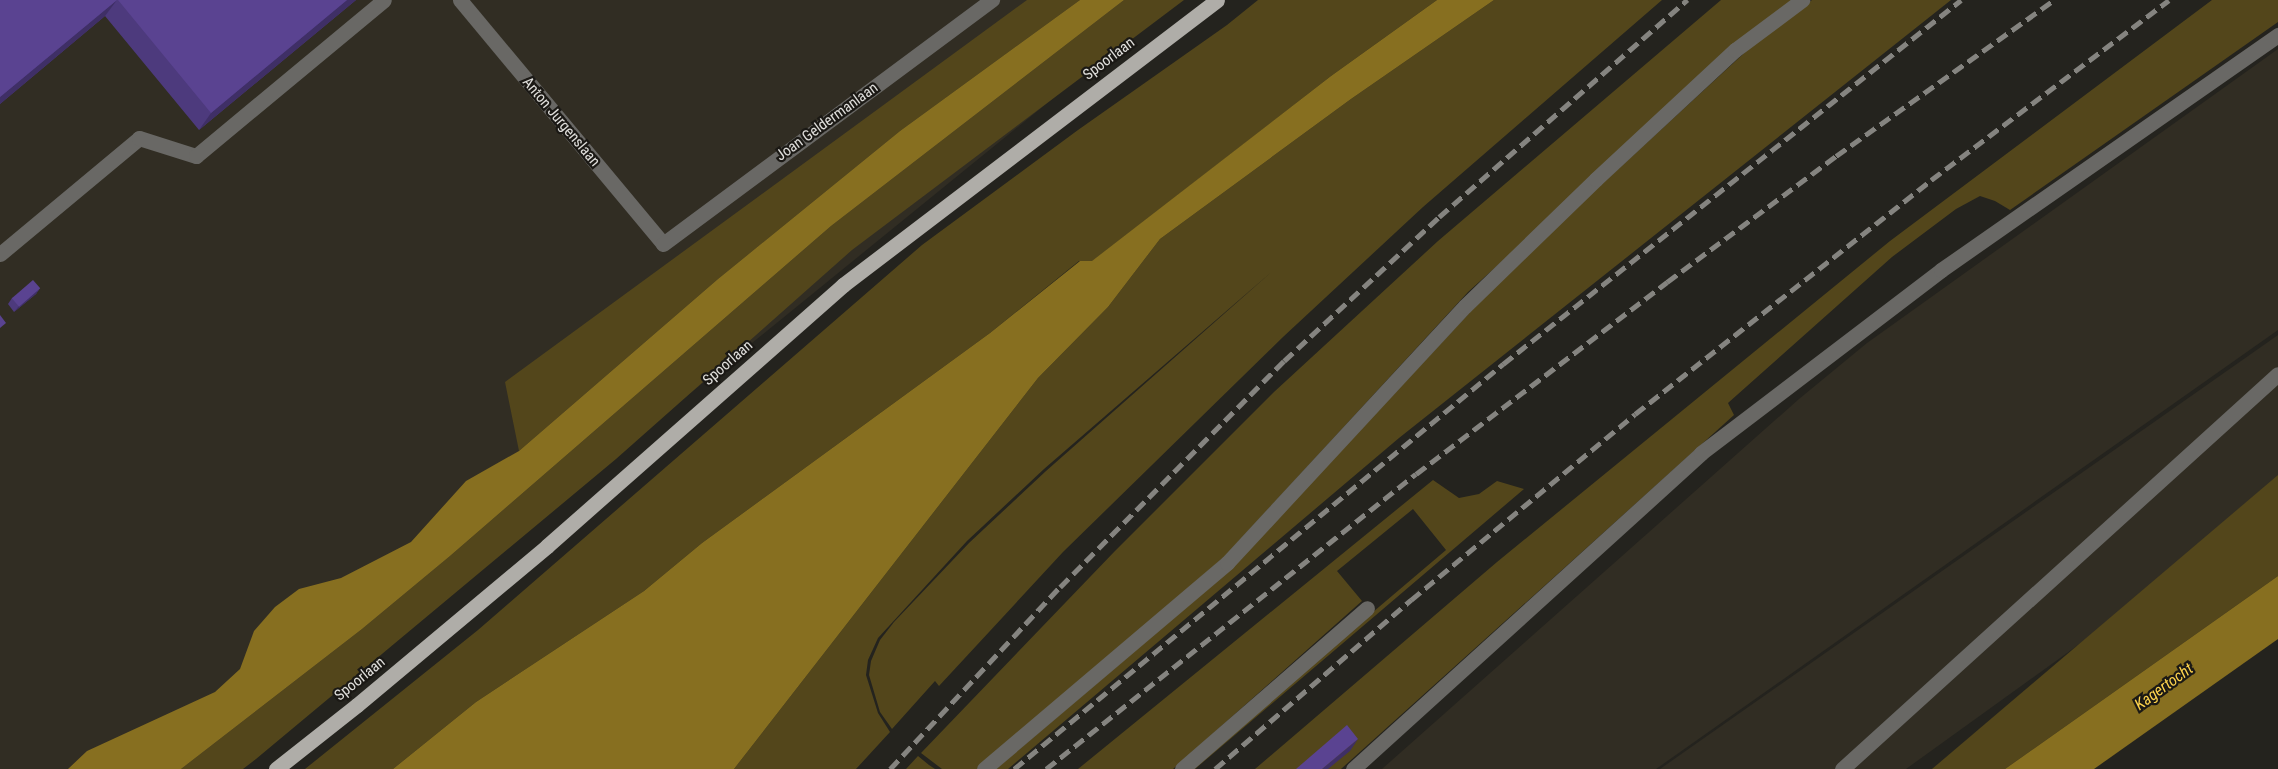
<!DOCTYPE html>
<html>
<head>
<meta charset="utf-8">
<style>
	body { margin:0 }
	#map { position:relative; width:2278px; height:769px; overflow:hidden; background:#24231e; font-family:"Roboto Condensed",sans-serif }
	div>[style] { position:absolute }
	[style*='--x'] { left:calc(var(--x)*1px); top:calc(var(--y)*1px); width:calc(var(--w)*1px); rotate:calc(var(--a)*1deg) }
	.built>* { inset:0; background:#312d23 }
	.green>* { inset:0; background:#53461b }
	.water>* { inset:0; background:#876f20 }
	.minor>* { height:15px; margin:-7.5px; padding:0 7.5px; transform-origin:7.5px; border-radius:7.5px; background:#696865 }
	.major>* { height:15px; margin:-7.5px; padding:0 7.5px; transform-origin:7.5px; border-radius:7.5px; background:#afada8 }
	.rail>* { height:4.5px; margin-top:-2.25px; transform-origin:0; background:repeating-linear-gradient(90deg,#858480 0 12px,transparent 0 18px) }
	.wall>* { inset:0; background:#4d3a7d }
	.shaded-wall>* { inset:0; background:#3f2f66 }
	.building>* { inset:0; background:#5a4391; transform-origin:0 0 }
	span { translate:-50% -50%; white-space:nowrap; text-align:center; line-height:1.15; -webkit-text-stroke:4.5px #1b1915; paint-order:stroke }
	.street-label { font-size:15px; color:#e0dfdc }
	.water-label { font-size:16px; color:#fdd34d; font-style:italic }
</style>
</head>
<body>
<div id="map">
	<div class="built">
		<i style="clip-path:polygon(0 0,1174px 0,228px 769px,0 769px)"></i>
		<i style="clip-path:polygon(2278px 49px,2278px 330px,1656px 769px,1382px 769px,1799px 399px,1867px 343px)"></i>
		<i style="clip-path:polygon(2278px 335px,2278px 501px,1906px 769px,1660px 769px)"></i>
	</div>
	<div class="green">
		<i style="clip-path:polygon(1027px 0,1080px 0,900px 131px,718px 279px,519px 451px,505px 382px)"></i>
		<i style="clip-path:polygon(1124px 0,1184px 0,852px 250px,616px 459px,256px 759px,243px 769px,181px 769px,362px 629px,450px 556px,831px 226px)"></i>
		<i style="clip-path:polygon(1258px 0,1437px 0,1331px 76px,1092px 262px,1079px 261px,990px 333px,702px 543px,644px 591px,476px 702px,393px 769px,305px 769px,478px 630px,922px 245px,1078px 130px,1227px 25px)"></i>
		<i style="clip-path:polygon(1494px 0,1662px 0,1423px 207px,1283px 337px,1063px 552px,939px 686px,935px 681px,892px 729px,880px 712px,869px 675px,871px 661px,880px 640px,894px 622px,969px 543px,1046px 471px,1276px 268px,1044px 469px,967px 541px,878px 638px,868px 660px,866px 675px,878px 713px,890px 732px,856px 769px,734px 769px,1038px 378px,1108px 307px,1160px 239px,1351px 99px)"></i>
		<i style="clip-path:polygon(1721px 0,1792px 0,1468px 292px,1224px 557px,979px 769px,942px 769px,921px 753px,1114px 552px,1274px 392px,1438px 241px)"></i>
		<i style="clip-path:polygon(1812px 0,1951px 0,1399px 438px,1008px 769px,996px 769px,1230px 570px,1514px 265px,1753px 45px)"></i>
		<i style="clip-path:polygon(2212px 0,2278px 0,2278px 22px,2010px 210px,1995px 201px,1980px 196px,1956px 209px,1892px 257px,1728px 403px,1734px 415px,1341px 769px,1255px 769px,1497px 562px,1890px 241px)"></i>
		<i style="clip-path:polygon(2278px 475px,2278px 576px,2005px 769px,1932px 769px)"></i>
		<i style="clip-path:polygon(1433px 480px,1459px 498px,1479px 494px,1497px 481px,1524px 489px,1195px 769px,1188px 769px,1446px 550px,1413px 509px,1337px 571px,1362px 601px,1173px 769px,1078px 769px)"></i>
		<i style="clip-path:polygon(918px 756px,929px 765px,935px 769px,906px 769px)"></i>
	</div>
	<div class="water">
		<i style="clip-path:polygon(1080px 0,1124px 0,831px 226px,450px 556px,362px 629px,181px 769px,68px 769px,87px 751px,215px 692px,240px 669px,254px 631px,275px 607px,299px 589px,341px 578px,411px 542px,466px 481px,519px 451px,718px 279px,900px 131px)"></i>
		<i style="clip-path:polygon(1437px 0,1494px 0,1351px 99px,1160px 239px,1108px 307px,1038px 378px,734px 769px,393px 769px,476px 702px,644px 591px,702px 543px,990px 333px,1080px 261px,1092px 261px,1331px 76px)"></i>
		<i style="clip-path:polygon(2278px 576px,2278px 639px,2094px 769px,2005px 769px)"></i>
	</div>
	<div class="minor">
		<i style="--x:460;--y:0;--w:317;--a:50.2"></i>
		<i style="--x:663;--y:244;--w:410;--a:-36.6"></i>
		<i style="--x:0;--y:254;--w:181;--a:-39.8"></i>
		<i style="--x:139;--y:138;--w:60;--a:17.5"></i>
		<i style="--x:196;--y:156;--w:244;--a:-39.7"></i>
		<i style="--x:984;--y:769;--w:319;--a:-40.3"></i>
		<i style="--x:1227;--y:563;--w:350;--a:-47.2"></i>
		<i style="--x:1465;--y:306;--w:182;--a:-44.1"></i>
		<i style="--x:1596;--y:179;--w:190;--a:-42.9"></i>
		<i style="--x:1735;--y:50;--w:84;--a:-36.7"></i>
		<i style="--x:1182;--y:769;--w:245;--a:-41"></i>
		<i style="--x:1353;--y:769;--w:470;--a:-42.2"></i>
		<i style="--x:1701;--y:453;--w:302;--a:-37.3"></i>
		<i style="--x:1941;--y:270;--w:411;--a:-34.9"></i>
		<i style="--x:1842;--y:769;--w:588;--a:-42.18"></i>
	</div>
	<div class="major">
		<i style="--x:276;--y:769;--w:103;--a:-38.3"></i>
		<i style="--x:357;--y:705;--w:248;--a:-39.9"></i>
		<i style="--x:547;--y:546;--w:395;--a:-41.4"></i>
		<i style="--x:843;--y:285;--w:470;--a:-37.3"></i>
	</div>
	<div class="rail">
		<i style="--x:890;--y:769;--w:249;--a:-47"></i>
		<i style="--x:1060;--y:587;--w:318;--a:-45.3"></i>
		<i style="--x:1284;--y:361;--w:212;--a:-42.9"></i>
		<i style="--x:1439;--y:217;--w:330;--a:-41.2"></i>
		<i style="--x:1014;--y:769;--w:635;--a:-39.63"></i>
		<i style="--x:1503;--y:364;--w:585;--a:-38.48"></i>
		<i style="--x:1046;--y:769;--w:473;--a:-38.6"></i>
		<i style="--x:1416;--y:474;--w:316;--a:-37.4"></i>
		<i style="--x:1667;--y:282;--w:211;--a:-36.7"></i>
		<i style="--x:1836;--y:156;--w:268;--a:-35.6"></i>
		<i style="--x:1215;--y:769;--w:259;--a:-40.8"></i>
		<i style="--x:1411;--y:600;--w:291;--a:-39.7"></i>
		<i style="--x:1635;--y:414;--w:377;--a:-38.3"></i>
		<i style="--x:1931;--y:180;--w:298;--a:-37.1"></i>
	</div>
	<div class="wall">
		<i style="clip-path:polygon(0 0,356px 0,199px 130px,105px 16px,0 104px)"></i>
		<i style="clip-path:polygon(40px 288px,36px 294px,14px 312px,8px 304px,12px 298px)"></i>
	</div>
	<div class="shaded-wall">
		<i style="clip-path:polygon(117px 0,105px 16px,0 104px,0 97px)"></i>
		<i style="clip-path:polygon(347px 0,356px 0,199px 130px,211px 113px)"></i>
		<i style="clip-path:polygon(40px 288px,36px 294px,14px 312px,19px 306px)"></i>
		<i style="clip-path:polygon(1358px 739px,1350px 751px,1328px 769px,1322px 769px)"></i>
	</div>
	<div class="building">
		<i style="clip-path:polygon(0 0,117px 0,0 97px)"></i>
		<i style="clip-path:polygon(118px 0,347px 0,211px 113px)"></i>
		<i style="left:33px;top:280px;width:11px;height:28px;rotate:49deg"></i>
		<i style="clip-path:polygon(0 315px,6px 323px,0 328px)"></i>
		<i style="clip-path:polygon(1347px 725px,1358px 739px,1322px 769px,1296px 769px)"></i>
	</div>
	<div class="street-label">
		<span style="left:1109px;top:59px;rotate:-37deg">Spoorlaan</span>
		<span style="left:561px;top:122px;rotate:50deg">Anton Jurgenslaan</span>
		<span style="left:827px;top:122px;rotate:-36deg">Joan Geldermanlaan</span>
		<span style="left:728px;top:363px;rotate:-41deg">Spoorlaan</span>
		<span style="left:360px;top:679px;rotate:-39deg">Spoorlaan</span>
	</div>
	<div class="water-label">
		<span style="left:2164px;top:687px;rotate:-36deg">Kagertocht</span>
	</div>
</div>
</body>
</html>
